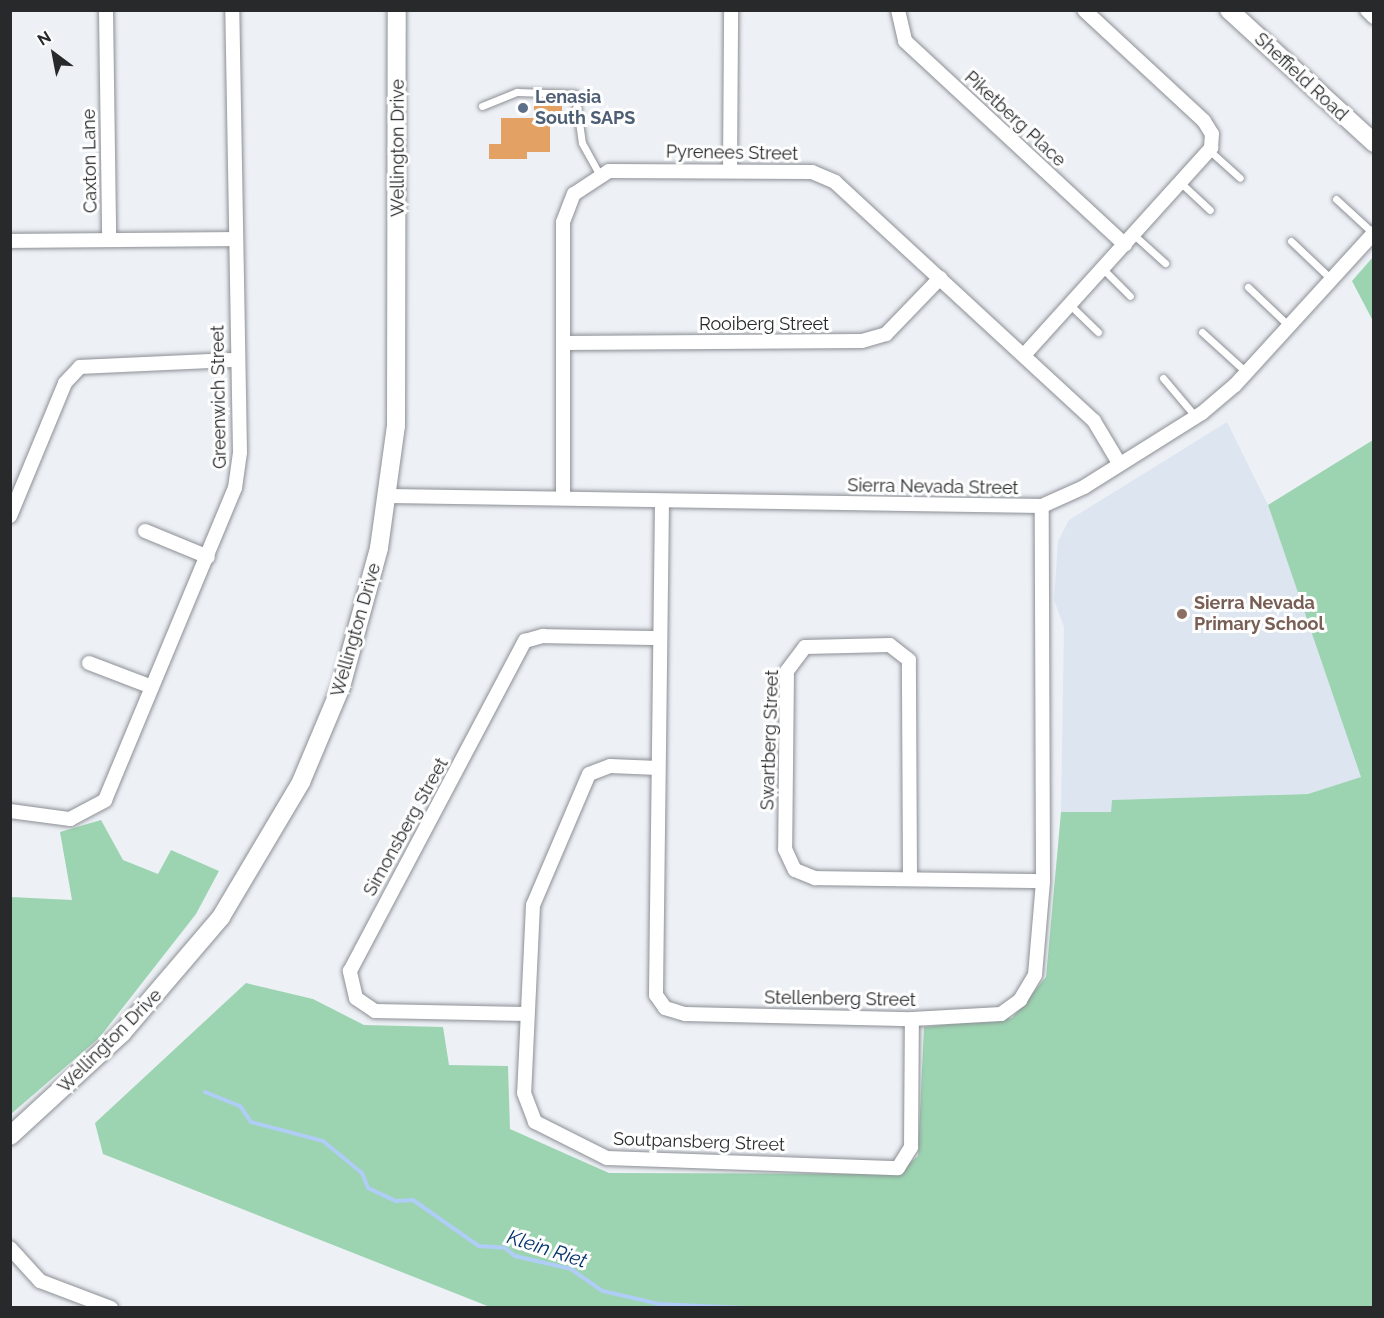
<!DOCTYPE html>
<html>
<head>
<meta charset="utf-8">
<style>
	body { margin:0 }
	#map { position:relative; width:1384px; height:1318px; overflow:hidden; background:#edf1f6; font-family:Raleway,sans-serif }
	div>[style] { position:absolute }
	[style*='--x'] { left:calc(var(--x)*1px); top:calc(var(--y)*1px); width:calc(var(--w)*1px); rotate:calc(var(--a)*1deg) }
	.built>* { inset:0; background:#dce5f0 }
	.green>* { inset:0; background:#9cd4b1 }
	.stream>* { height:4px; margin:-2px; padding:0 2px; transform-origin:2px; border-radius:2px; background:#afcdf6 }
	.building>* { inset:0; background:#e3a164 }
	.roads { filter:drop-shadow(0 0 2px #8c8f94) drop-shadow(0 0 2px #8c8f94) }
	.service>* { height:7px; margin:-3.5px; padding:0 3.5px; transform-origin:3.5px; border-radius:3.5px; background:#fff }
	.minor>* { height:14px; margin:-7px; padding:0 7px; transform-origin:7px; border-radius:7px; background:#fff }
	.tertiary>* { height:18px; margin:-9px; padding:0 9px; transform-origin:9px; border-radius:9px; background:#fff }
	.dots>* { width:16px; height:16px; translate:-50% -50%; box-sizing:border-box; border:3px solid #fefefe; border-radius:50% }
	span { translate:-50% -50%; white-space:nowrap; text-align:center; line-height:1.15; -webkit-text-stroke:6px #fefefe; paint-order:stroke }
	.street-label { font-size:18px; color:#28292b }
	.service-label { font-size:18px; color:#4e5e75; font-weight:700 }
	.left { translate:0 -50%; text-align:left }
	.education-label { font-size:18px; color:#785e54; font-weight:700 }
	.water-label { font-size:20px; color:#03326d; font-style:italic }
	.frame { position:absolute; inset:0; border:12px solid #28292b; pointer-events:none }
	.north { position:absolute; left:24px; top:24px; width:60px; height:60px; -webkit-text-stroke:4px #fefefe; paint-order:stroke; rotate:328deg; font-size:16px; font-weight:700; line-height:24px; text-align:center; color:#28292b }
	.north::after { content:''; display:block; margin:auto; width:21px; height:27px; background:#28292b; clip-path:polygon(50% 0,100% 100%,50% 72%,0 100%) }
</style>
</head>
<body>
<div id="map">
	<div class="built">
		<i style="clip-path:polygon(1227px 422px,1268px 505px,1362px 777px,1308px 794px,1113px 800px,1111px 812px,1061px 812px,1064px 627px,1054px 600px,1058px 541px,1069px 520px)"></i>
	</div>
	<div class="green">
		<i style="clip-path:polygon(1373px 257px,1373px 321px,1352px 281px)"></i>
		<i style="clip-path:polygon(1373px 440px,1373px 1307px,490px 1307px,103px 1154px,95px 1123px,246px 983px,313px 999px,364px 1025px,443px 1027px,449px 1065px,508px 1066px,510px 1129px,609px 1173px,897px 1174px,918px 1156px,924px 1027px,1012px 1018px,1046px 977px,1061px 812px,1111px 812px,1112px 800px,1308px 794px,1361px 777px,1268px 505px)"></i>
		<i style="clip-path:polygon(101px 820px,123px 860px,158px 874px,171px 850px,219px 871px,196px 914px,99px 1038px,11px 1114px,11px 897px,72px 900px,60px 832px)"></i>
	</div>
	<div class="stream">
		<i style="--x:205;--y:1092;--w:38;--a:22"></i>
		<i style="--x:240;--y:1106;--w:19;--a:55"></i>
		<i style="--x:251;--y:1122;--w:74;--a:14.8"></i>
		<i style="--x:323;--y:1141;--w:50;--a:39.4"></i>
		<i style="--x:362;--y:1173;--w:16;--a:68"></i>
		<i style="--x:368;--y:1188;--w:31;--a:25"></i>
		<i style="--x:396;--y:1201;--w:17;--a:-3"></i>
		<i style="--x:413;--y:1200;--w:80;--a:34.9"></i>
		<i style="--x:479;--y:1246;--w:26;--a:4"></i>
		<i style="--x:505;--y:1248;--w:13;--a:39"></i>
		<i style="--x:515;--y:1256;--w:57;--a:13.1"></i>
		<i style="--x:571;--y:1269;--w:39;--a:35"></i>
		<i style="--x:603;--y:1291;--w:57;--a:13.1"></i>
		<i style="--x:659;--y:1304;--w:86;--a:2.7"></i>
	</div>
	<div class="building">
		<i style="clip-path:polygon(534px 98px,562px 99px,562px 112px,550px 112px,550px 152px,527px 152px,527px 159px,489px 159px,489px 144px,501px 144px,501px 118px,534px 118px)"></i>
	</div>
	<div class="roads">
		<div class="service">
			<i style="--x:482;--y:106;--w:38;--a:-22"></i>
			<i style="--x:517;--y:92;--w:58;--a:2"></i>
			<i style="--x:575;--y:94;--w:49;--a:81.9"></i>
			<i style="--x:582;--y:143;--w:35;--a:61"></i>
			<i style="--x:1210;--y:151;--w:40;--a:42"></i>
			<i style="--x:1182;--y:184;--w:38;--a:43"></i>
			<i style="--x:1336;--y:199;--w:50;--a:42.6"></i>
			<i style="--x:1134;--y:235;--w:42;--a:42.1"></i>
			<i style="--x:1291;--y:241;--w:55;--a:43.5"></i>
			<i style="--x:1103;--y:269;--w:38;--a:45"></i>
			<i style="--x:1248;--y:287;--w:57;--a:43.6"></i>
			<i style="--x:1070;--y:305;--w:39;--a:44"></i>
			<i style="--x:1202;--y:332;--w:59;--a:42.3"></i>
			<i style="--x:1163;--y:378;--w:51;--a:49.8"></i>
		</div>
		<div class="minor">
			<i style="--x:106;--y:10;--w:229;--a:89.2"></i>
			<i style="--x:898;--y:10;--w:32;--a:77"></i>
			<i style="--x:905;--y:41;--w:300;--a:42.8"></i>
			<i style="--x:1367;--y:10;--w:10;--a:45"></i>
			<i style="--x:730;--y:170;--w:160;--a:-89.6"></i>
			<i style="--x:10;--y:241;--w:225;--a:-0.5"></i>
			<i style="--x:563;--y:343;--w:299;--a:-0.4"></i>
			<i style="--x:862;--y:341;--w:25;--a:-16"></i>
			<i style="--x:886;--y:334;--w:78;--a:-46"></i>
			<i style="--x:1025;--y:354;--w:278;--a:-47.9"></i>
			<i style="--x:1211;--y:148;--w:14;--a:-86"></i>
			<i style="--x:1212;--y:134;--w:15;--a:-122"></i>
			<i style="--x:1204;--y:121;--w:163;--a:-137.2"></i>
			<i style="--x:389;--y:496;--w:653;--a:0.88"></i>
			<i style="--x:1042;--y:506;--w:46;--a:-24.3"></i>
			<i style="--x:1084;--y:487;--w:139;--a:-32.1"></i>
			<i style="--x:1202;--y:413;--w:43;--a:-40.3"></i>
			<i style="--x:1235;--y:385;--w:206;--a:-47.6"></i>
			<i style="--x:563;--y:498;--w:276;--a:-90"></i>
			<i style="--x:563;--y:222;--w:30;--a:-69"></i>
			<i style="--x:574;--y:194;--w:42;--a:-33.3"></i>
			<i style="--x:609;--y:171;--w:203;--a:0.3"></i>
			<i style="--x:812;--y:172;--w:25;--a:23"></i>
			<i style="--x:835;--y:182;--w:352;--a:42.7"></i>
			<i style="--x:1094;--y:421;--w:49;--a:59.2"></i>
			<i style="--x:662;--y:502;--w:493;--a:90.7"></i>
			<i style="--x:656;--y:995;--w:16;--a:55"></i>
			<i style="--x:665;--y:1008;--w:21;--a:17"></i>
			<i style="--x:685;--y:1014;--w:227;--a:1.3"></i>
			<i style="--x:912;--y:1019;--w:89;--a:-3.2"></i>
			<i style="--x:1001;--y:1014;--w:24;--a:-36"></i>
			<i style="--x:1020;--y:1000;--w:29;--a:-59"></i>
			<i style="--x:1035;--y:975;--w:94;--a:-85.1"></i>
			<i style="--x:1043;--y:881;--w:375;--a:-90.2"></i>
			<i style="--x:10;--y:516;--w:144;--a:-67.5"></i>
			<i style="--x:65;--y:383;--w:22;--a:-47"></i>
			<i style="--x:80;--y:367;--w:156;--a:-2.6"></i>
			<i style="--x:145;--y:531;--w:68;--a:22.4"></i>
			<i style="--x:89;--y:663;--w:67;--a:20.9"></i>
			<i style="--x:658;--y:768;--w:48;--a:-177.6"></i>
			<i style="--x:610;--y:766;--w:22;--a:159"></i>
			<i style="--x:589;--y:774;--w:142;--a:113.1"></i>
			<i style="--x:533;--y:905;--w:188;--a:92.7"></i>
			<i style="--x:524;--y:1093;--w:31;--a:69"></i>
			<i style="--x:535;--y:1122;--w:80;--a:26.6"></i>
			<i style="--x:607;--y:1158;--w:291;--a:2"></i>
			<i style="--x:898;--y:1168;--w:25;--a:-58"></i>
			<i style="--x:911;--y:1147;--w:128;--a:-89.6"></i>
			<i style="--x:10;--y:811;--w:61;--a:7.6"></i>
			<i style="--x:70;--y:819;--w:40;--a:-28"></i>
			<i style="--x:105;--y:800;--w:338;--a:-67.4"></i>
			<i style="--x:235;--y:488;--w:36;--a:-82"></i>
			<i style="--x:240;--y:452;--w:442;--a:-91"></i>
			<i style="--x:910;--y:877;--w:217;--a:-90.3"></i>
			<i style="--x:909;--y:660;--w:24;--a:-142"></i>
			<i style="--x:890;--y:645;--w:85;--a:178.7"></i>
			<i style="--x:805;--y:647;--w:30;--a:127"></i>
			<i style="--x:787;--y:671;--w:178;--a:90.6"></i>
			<i style="--x:785;--y:849;--w:23;--a:65"></i>
			<i style="--x:795;--y:870;--w:22;--a:22"></i>
			<i style="--x:815;--y:878;--w:228;--a:0.8"></i>
			<i style="--x:525;--y:1014;--w:150;--a:-178.9"></i>
			<i style="--x:375;--y:1011;--w:23;--a:-146"></i>
			<i style="--x:356;--y:998;--w:28;--a:-103"></i>
			<i style="--x:350;--y:971;--w:374;--a:-62.1"></i>
			<i style="--x:525;--y:641;--w:19;--a:-16"></i>
			<i style="--x:543;--y:636;--w:116;--a:1"></i>
			<i style="--x:10;--y:1248;--w:45;--a:47.7"></i>
			<i style="--x:40;--y:1281;--w:76;--a:20.8"></i>
		</div>
		<div class="tertiary">
			<i style="--x:1229;--y:10;--w:197;--a:42.5"></i>
			<i style="--x:10;--y:1136;--w:152;--a:-42.6"></i>
			<i style="--x:122;--y:1033;--w:153;--a:-49.5"></i>
			<i style="--x:221;--y:917;--w:157;--a:-59.3"></i>
			<i style="--x:301;--y:782;--w:103;--a:-67.2"></i>
			<i style="--x:341;--y:687;--w:144;--a:-74.7"></i>
			<i style="--x:379;--y:548;--w:123;--a:-82.1"></i>
			<i style="--x:396;--y:426;--w:416;--a:-89.9"></i>
		</div>
	</div>
	<div class="dots">
		<i style="left:523px;top:108px;background:#5c6f8a"></i>
		<i style="left:1182px;top:614px;background:#8d6e63"></i>
	</div>
	<div class="street-label">
		<span style="left:1301px;top:77px;rotate:43deg">Sheffield Road</span>
		<span style="left:1015px;top:119px;rotate:43deg">Piketberg Place</span>
		<span style="left:398px;top:148px;rotate:-90deg">Wellington Drive</span>
		<span style="left:732px;top:153px;rotate:1deg">Pyrenees Street</span>
		<span style="left:90px;top:161px;rotate:-91deg">Caxton Lane</span>
		<span style="left:764px;top:324px">Rooiberg Street</span>
		<span style="left:219px;top:397px;rotate:-91deg">Greenwich Street</span>
		<span style="left:933px;top:487px;rotate:1deg">Sierra Nevada Street</span>
		<span style="left:356px;top:630px;rotate:-74deg">Wellington Drive</span>
		<span style="left:770px;top:740px;rotate:-88deg">Swartberg Street</span>
		<span style="left:406px;top:827px;rotate:-61deg">Simonsberg Street</span>
		<span style="left:840px;top:999px;rotate:1deg">Stellenberg Street</span>
		<span style="left:110px;top:1041px;rotate:-45deg">Wellington Drive</span>
		<span style="left:699px;top:1142px;rotate:2deg">Soutpansberg Street</span>
	</div>
	<div class="service-label">
		<span class="left" style="left:535px;top:108px">Lenasia<br>South SAPS</span>
	</div>
	<div class="education-label">
		<span class="left" style="left:1194px;top:614px">Sierra Nevada<br>Primary School</span>
	</div>
	<div class="water-label">
		<span style="left:547px;top:1249px;rotate:18deg">Klein Riet</span>
	</div>
	<div class="frame"></div>
	<div class="north">N</div>
</div>
</body>
</html>
